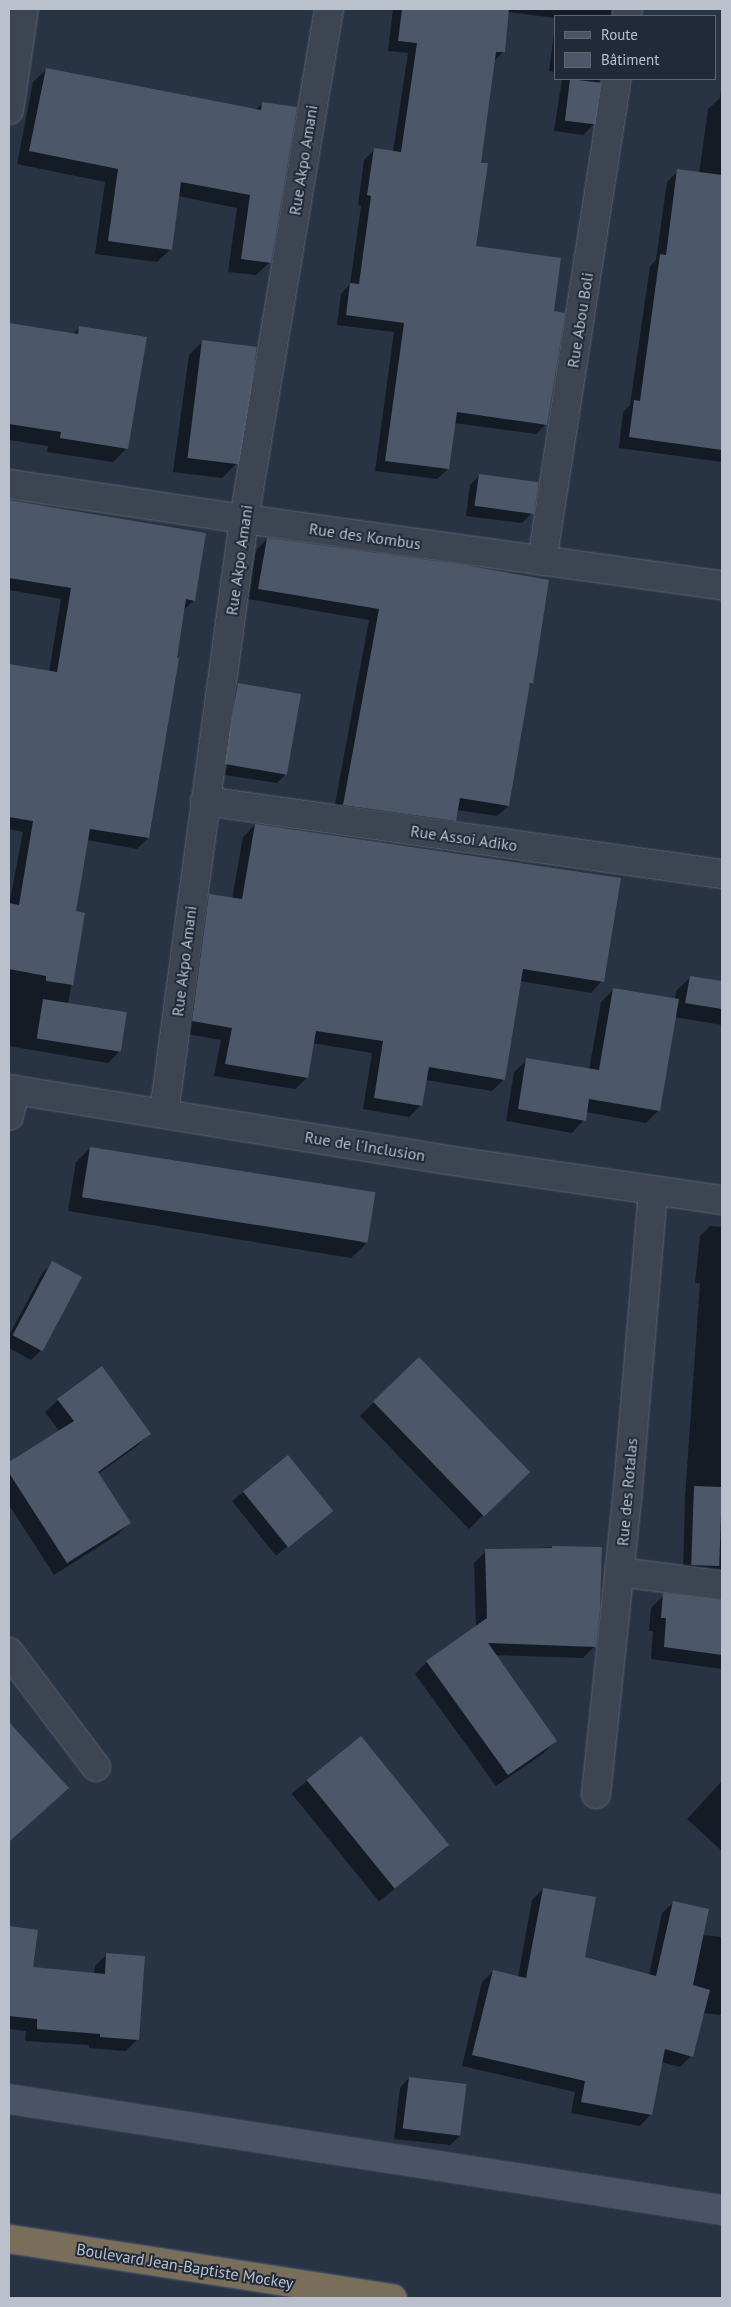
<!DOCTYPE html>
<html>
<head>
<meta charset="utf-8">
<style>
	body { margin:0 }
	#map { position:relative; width:731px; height:2307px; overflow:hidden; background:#283344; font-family:"PT Sans",sans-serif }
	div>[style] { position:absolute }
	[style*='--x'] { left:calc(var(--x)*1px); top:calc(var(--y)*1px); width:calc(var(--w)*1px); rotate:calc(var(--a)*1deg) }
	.shadow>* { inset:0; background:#0007; transform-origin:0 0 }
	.building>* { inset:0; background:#4c576a; transform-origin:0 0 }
	.roads { filter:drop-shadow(0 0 1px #5b6371) drop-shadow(0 0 1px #5b6371) }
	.street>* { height:28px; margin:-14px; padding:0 14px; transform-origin:14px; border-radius:14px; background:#3d4553 }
	.secondary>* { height:28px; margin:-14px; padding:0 14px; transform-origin:14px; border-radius:14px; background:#4b5466 }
	.highway>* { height:28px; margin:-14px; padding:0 14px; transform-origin:14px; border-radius:14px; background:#796e5a }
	span { translate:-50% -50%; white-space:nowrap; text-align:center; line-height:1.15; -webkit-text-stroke:4px #212a39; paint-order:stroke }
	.street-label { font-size:16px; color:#bac1cd }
	.frame { position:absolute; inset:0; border:10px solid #bac1cd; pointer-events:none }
	.legend { position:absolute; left:554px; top:15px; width:162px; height:65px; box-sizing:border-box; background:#212a39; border:1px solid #5e6674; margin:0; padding:6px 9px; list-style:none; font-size:15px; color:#bac1cd }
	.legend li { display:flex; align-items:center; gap:10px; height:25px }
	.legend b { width:25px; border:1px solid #5e6674 }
</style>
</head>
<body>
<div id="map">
	<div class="shadow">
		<i style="clip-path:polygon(393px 9px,611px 9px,611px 16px,555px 16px,555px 18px,508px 12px,503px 52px,493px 62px,480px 164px,475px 247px,553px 312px,546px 424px,536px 434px,454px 423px,448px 469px,437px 479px,375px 471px,394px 332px,337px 325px,341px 294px,350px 284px,361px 206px,358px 205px,364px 160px,374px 150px,393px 152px,408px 53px,388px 51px)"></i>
		<i style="clip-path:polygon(555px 26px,555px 72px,549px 71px)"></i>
		<i style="clip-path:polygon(47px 69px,255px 110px,263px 103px,270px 262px,256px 275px,228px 272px,237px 208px,178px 196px,171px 249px,157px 262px,95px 254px,105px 182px,17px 164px,33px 82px)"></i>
		<i style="clip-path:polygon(562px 79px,600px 79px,593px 125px,583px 135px,554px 131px)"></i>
		<i style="clip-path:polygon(722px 80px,722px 462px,619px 448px,623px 412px,630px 405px,650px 266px,656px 260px,667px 182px,678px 171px,699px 174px,708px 109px,720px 98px)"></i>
		<i style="clip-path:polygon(9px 325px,73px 334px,79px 328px,127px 448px,113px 462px,47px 452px,48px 446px,9px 440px)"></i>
		<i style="clip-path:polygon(203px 341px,236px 464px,222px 478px,173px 472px,189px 355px)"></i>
		<i style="clip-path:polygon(480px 475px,532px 513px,522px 523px,466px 516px,470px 485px)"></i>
		<i style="clip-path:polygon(9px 500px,204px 534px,194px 600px,183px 611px,148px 838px,137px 849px,87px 840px,75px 912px,84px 914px,68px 1004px,119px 1052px,108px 1063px,9px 1046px,9px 905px,23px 832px,9px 829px,9px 666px,49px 672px,61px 599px,9px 590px)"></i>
		<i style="clip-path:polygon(267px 539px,532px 683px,528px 687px,508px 806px,497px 816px,457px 810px,455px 820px,444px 831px,333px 815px,369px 620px,248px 599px,256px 550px)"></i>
		<i style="clip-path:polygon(238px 684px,287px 773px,277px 783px,218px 774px,228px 694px)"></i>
		<i style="clip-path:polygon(255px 825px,602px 981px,591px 993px,520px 981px,503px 1080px,492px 1091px,426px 1080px,421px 1105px,409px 1117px,363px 1109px,372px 1053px,312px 1043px,307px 1078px,295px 1089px,214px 1076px,221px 1040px,181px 1033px,198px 907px,210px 895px,232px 899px,243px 837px)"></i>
		<i style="clip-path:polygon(691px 977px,722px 982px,722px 1025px,674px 1017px,659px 1110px,646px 1123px,586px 1112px,584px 1120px,572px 1133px,506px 1121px,514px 1072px,527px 1060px,589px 1070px,601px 1002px,614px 989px,675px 999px,676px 991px)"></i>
		<i style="clip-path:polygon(90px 1148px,366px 1244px,351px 1258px,68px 1211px,76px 1162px)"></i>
		<i style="clip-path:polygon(710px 1226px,722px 1227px,722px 1583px,683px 1575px,685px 1497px,700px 1283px,695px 1283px,700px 1236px)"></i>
		<i style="clip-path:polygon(53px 1263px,41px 1350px,31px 1360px,9px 1348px,9px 1335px,43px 1272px)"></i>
		<i style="clip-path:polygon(58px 1400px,150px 1433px,137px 1446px,98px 1474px,129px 1523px,117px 1535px,54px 1575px,9px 1505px,9px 1464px,60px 1432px,45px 1412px)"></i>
		<i style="clip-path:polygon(374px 1402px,514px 1485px,469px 1529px,360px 1416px)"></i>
		<i style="left:288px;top:1456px;width:70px;height:72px;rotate:51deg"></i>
		<i style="clip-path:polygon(552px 1547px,595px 1646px,583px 1658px,495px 1655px,555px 1741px,544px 1753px,496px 1786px,415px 1674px,427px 1662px,476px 1627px,474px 1563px,486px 1551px)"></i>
		<i style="clip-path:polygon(664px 1595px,722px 1601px,722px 1669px,651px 1659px,653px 1631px,649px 1631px,651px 1608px)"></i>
		<i style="clip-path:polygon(9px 1724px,67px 1788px,9px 1842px)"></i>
		<i style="left:360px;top:1738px;width:139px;height:88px;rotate:51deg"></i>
		<i style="clip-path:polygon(722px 1781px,722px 1851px,687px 1819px)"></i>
		<i style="clip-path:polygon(543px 1889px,584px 1957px,649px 1975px,662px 1913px,674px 1902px,702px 1935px,722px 1937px,722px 2015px,703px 2013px,691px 2056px,680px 2067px,661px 2062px,651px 2114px,640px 2126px,571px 2113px,575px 2092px,462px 2066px,482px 1982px,493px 1971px,518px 1977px,532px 1900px)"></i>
		<i style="clip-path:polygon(9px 1928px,36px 1931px,32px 1968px,94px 1974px,95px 1966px,107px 1954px,138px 2039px,126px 2051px,89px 2048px,89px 2045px,25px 2041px,26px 2031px,9px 2029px)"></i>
		<i style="clip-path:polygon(409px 2078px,460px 2136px,450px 2145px,394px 2139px,400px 2088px)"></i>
	</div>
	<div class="building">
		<i style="clip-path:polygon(402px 9px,509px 9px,505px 52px,496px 52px,481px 163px,488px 163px,476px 246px,561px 258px,554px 311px,565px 313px,547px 425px,457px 412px,449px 469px,385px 461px,404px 323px,346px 315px,350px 283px,359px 284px,371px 196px,367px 195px,374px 148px,401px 152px,417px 43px,398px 41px)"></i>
		<i style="clip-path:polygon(46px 68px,261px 110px,262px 102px,297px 107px,271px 263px,241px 259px,250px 195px,181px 182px,172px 250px,108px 241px,118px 169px,29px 151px)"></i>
		<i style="left:570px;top:79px;width:31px;height:42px;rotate:7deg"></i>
		<i style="clip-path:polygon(677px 169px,722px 175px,722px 450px,629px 437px,634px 400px,640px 401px,660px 254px,666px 255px)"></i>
		<i style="clip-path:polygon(9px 323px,78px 334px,79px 326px,147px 337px,128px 449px,60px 438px,61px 432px,9px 424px)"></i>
		<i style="left:202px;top:340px;width:55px;height:119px;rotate:7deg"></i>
		<i style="left:479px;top:474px;width:60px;height:32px;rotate:8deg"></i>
		<i style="clip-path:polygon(9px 500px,206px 533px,195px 601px,186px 599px,177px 658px,179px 658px,149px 838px,90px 829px,76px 911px,85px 913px,73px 985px,46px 981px,46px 976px,9px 969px,9px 903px,19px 905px,33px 821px,9px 817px,9px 664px,57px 672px,71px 588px,9px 578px)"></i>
		<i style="clip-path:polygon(267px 538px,464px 565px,549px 580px,533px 684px,530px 683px,509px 806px,460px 798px,456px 821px,343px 805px,379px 609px,258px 589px)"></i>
		<i style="left:238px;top:683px;width:64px;height:82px;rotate:10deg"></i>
		<i style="clip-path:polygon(255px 824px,621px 878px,604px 982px,523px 969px,505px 1080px,429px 1067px,422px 1106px,374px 1098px,383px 1041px,316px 1031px,308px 1078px,225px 1064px,232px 1028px,192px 1021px,209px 894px,242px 899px)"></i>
		<i style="clip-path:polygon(690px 976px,722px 981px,722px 1009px,685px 1003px)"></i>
		<i style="clip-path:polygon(613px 988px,679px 999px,660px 1111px,589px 1099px,586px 1121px,518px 1109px,526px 1058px,599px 1070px)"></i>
		<i style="left:43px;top:999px;width:85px;height:40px;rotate:9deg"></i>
		<i style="left:90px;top:1147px;width:289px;height:51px;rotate:9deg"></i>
		<i style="left:52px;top:1261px;width:34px;height:84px;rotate:28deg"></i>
		<i style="left:419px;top:1357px;width:160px;height:64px;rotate:46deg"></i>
		<i style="clip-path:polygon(102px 1366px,151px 1434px,98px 1472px,131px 1523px,67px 1563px,9px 1473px,9px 1462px,74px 1421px,57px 1399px)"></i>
		<i style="left:288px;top:1455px;width:72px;height:58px;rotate:51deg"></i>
		<i style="left:694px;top:1486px;width:28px;height:79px;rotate:2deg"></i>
		<i style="clip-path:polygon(552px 1546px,602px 1547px,600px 1608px,596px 1647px,488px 1643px,557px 1741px,508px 1775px,426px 1661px,487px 1618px,485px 1549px,552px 1548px)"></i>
		<i style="clip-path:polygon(663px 1593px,722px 1600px,722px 1655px,664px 1647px,666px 1618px,661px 1618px)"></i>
		<i style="clip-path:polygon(9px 1722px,69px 1788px,9px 1842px)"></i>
		<i style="left:361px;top:1736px;width:140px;height:70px;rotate:51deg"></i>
		<i style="clip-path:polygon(543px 1888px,596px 1897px,585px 1957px,656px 1976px,673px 1901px,709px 1909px,693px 1985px,710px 1990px,693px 2057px,665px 2049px,652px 2115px,581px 2102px,585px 2081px,472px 2055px,493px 1970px,526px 1978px)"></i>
		<i style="clip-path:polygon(9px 1926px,38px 1930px,33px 1967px,105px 1974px,106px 1953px,145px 1956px,139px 2040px,100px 2037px,100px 2034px,37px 2029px,37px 2019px,9px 2016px)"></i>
		<i style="left:409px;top:2077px;width:58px;height:52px;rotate:7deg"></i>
	</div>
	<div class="roads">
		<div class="street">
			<i style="--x:627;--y:16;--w:7;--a:-82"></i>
			<i style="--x:9;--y:110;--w:102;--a:-81.6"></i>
			<i style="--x:9;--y:484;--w:238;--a:8.5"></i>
			<i style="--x:244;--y:519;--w:483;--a:7.9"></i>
			<i style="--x:542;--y:561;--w:488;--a:-81.2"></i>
			<i style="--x:205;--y:801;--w:522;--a:8.04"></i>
			<i style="--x:9;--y:1089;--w:437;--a:9.2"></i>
			<i style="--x:440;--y:1159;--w:285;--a:8.3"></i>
			<i style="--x:164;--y:1113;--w:599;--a:-82.33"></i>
			<i style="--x:244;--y:519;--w:517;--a:-80.54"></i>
			<i style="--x:9;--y:1116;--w:27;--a:-77"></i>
			<i style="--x:619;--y:1572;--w:104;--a:7.2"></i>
			<i style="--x:9;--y:1652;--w:144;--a:52.9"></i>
			<i style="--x:596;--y:1794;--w:295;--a:-84"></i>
			<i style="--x:627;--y:1501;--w:312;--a:-85.2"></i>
		</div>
		<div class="secondary">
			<i style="--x:9;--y:2099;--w:722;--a:8.85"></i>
		</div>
		<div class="highway">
			<i style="--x:9;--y:2239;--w:388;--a:8.8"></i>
		</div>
	</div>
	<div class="street-label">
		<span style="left:303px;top:160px;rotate:-81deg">Rue Akpo Amani</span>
		<span style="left:580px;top:320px;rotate:-81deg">Rue Abou Boli</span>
		<span style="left:365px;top:536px;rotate:8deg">Rue des Kombus</span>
		<span style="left:239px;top:560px;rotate:-82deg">Rue Akpo Amani</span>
		<span style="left:464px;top:838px;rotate:8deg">Rue Assoi Adiko</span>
		<span style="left:184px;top:961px;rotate:-83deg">Rue Akpo Amani</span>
		<span style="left:365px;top:1146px;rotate:9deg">Rue de l'Inclusion</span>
		<span style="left:627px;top:1492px;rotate:-85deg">Rue des Rotalas</span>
		<span style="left:185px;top:2266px;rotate:9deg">Boulevard Jean-Baptiste Mockey</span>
	</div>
	<div class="frame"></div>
	<ul class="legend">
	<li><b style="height:6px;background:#4b5466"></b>Route</li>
	<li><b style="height:14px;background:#4c576a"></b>Bâtiment</li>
	</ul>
</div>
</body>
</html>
